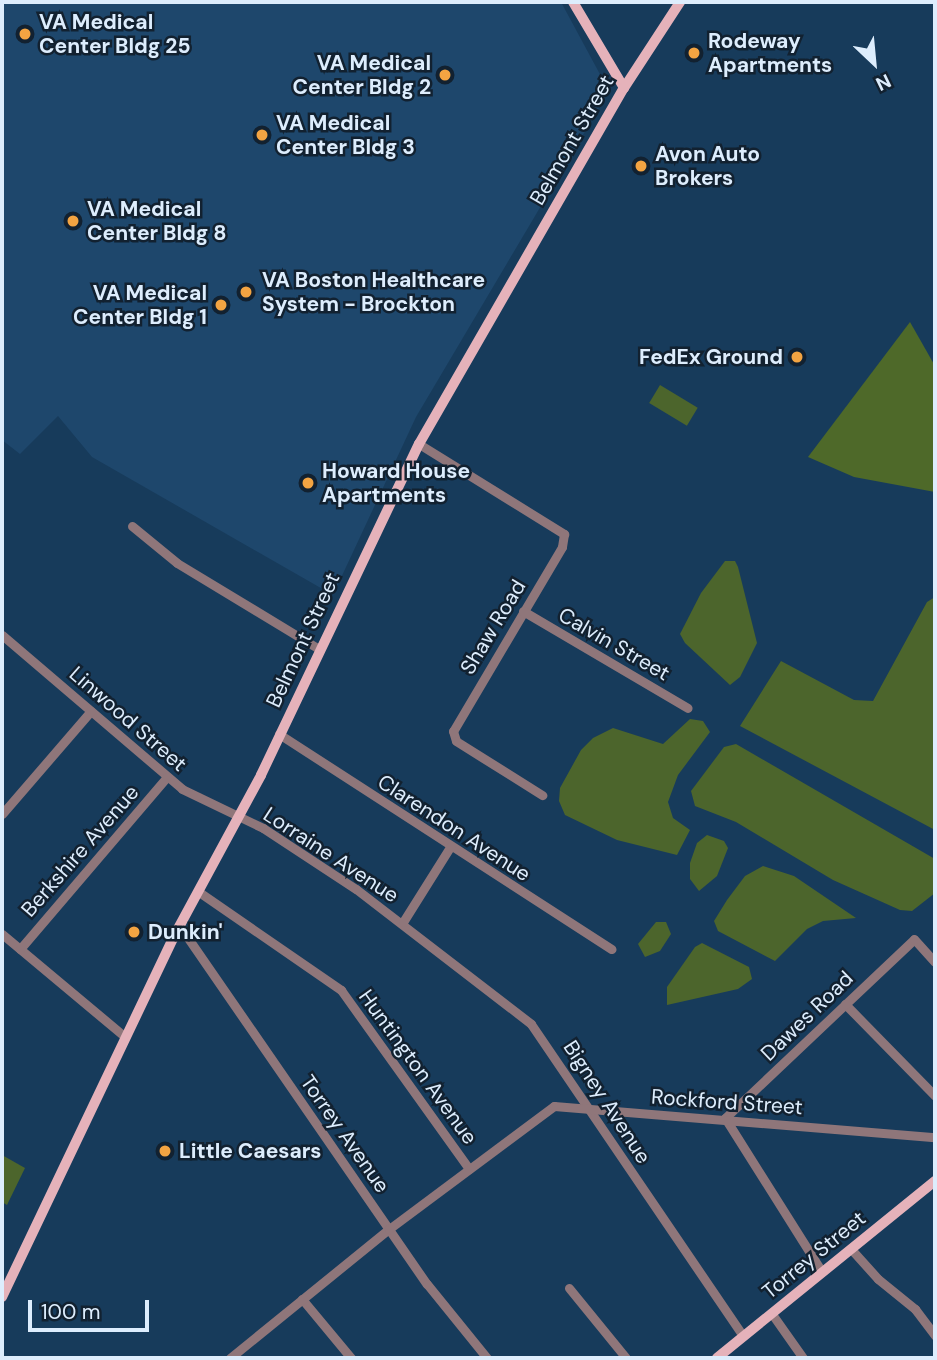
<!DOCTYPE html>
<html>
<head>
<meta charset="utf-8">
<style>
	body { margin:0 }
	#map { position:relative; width:937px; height:1360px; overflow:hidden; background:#173b5b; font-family:"DM Sans",sans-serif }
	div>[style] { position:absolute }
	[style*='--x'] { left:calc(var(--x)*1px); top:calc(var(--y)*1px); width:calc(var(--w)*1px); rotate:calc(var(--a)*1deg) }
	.built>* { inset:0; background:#1e476c }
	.green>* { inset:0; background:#4c652c; transform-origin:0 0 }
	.forest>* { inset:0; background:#4e6929 }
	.minor>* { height:9px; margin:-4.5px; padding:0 4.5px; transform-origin:4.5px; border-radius:4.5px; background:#8f767a }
	.major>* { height:10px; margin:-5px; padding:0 5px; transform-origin:5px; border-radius:5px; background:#e5b2ba }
	.dots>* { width:19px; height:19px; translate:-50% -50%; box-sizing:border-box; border:4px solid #122130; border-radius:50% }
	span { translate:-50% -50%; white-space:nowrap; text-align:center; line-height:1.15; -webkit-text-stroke:5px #122130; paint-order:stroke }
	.poi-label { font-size:21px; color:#ddedfd; font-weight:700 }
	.left { translate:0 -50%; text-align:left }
	.right { translate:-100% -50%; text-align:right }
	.street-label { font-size:21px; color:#ddedfd }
	.frame { position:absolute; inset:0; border:4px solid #ddedfd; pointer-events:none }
	.north { position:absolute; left:839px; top:28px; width:70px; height:70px; -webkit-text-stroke:5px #122130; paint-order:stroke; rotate:154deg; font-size:19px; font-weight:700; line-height:28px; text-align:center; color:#ddedfd }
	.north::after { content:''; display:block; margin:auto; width:24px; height:32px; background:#ddedfd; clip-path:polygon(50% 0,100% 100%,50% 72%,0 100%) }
	.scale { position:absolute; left:28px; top:1300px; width:121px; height:32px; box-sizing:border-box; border:4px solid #ddedfd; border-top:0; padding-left:9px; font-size:21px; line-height:24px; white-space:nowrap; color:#ddedfd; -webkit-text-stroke:5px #122130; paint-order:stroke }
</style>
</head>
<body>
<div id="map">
	<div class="built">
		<i style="clip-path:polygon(2px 2px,561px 2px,609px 91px,416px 417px,333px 595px,92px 457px,58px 416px,20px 454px,2px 440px)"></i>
	</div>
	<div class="green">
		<i style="left:660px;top:385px;width:44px;height:21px;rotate:31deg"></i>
		<i style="clip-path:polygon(725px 561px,735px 561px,738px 567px,757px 643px,740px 677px,730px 685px,685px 643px,680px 634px,701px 593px)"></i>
		<i style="clip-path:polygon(935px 597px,935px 830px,740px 726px,781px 661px,854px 700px,873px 701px,927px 602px)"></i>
		<i style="clip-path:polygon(690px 719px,703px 721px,710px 732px,678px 775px,668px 802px,673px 818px,690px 830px,677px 855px,617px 840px,565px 815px,559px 801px,560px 788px,581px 750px,593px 738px,613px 728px,663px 744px)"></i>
		<i style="clip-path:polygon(736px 744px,935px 859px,935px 893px,912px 911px,900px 910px,833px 880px,736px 822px,695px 806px,691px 791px,724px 747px)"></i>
		<i style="clip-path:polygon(707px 835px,724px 841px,728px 848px,717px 876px,699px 891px,690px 879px,690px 863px,697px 843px)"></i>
		<i style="clip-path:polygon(763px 866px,794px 876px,856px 918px,823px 921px,807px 929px,775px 961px,718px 931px,714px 921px,727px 900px,745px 876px)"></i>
		<i style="clip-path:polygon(656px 922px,666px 922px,671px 934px,660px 951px,645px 957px,638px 944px)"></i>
		<i style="clip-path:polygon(702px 943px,749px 967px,752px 979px,738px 989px,667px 1005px,667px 987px,695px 947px)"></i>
		<i style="clip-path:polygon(2px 1155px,25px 1168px,7px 1205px,2px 1202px)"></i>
	</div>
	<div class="forest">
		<i style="clip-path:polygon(910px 322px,935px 366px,935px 492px,854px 477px,808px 457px)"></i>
	</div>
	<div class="minor">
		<i style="--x:419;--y:444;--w:171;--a:31.8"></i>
		<i style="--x:564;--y:534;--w:13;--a:99"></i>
		<i style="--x:562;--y:547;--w:214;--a:120.6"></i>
		<i style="--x:453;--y:731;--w:10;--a:73"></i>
		<i style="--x:456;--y:741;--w:102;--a:32.1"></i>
		<i style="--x:132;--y:526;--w:58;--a:39.4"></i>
		<i style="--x:177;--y:563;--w:166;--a:31.2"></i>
		<i style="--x:523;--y:611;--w:191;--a:30.5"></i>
		<i style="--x:2;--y:635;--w:237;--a:40.5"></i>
		<i style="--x:182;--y:789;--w:90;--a:25.7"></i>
		<i style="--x:263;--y:828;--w:111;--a:33.3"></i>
		<i style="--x:356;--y:889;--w:221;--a:37.6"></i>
		<i style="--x:531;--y:1024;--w:377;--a:55.8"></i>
		<i style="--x:279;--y:734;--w:396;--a:32.9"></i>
		<i style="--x:2;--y:814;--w:136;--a:-49.2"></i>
		<i style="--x:199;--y:892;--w:173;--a:34.6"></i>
		<i style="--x:341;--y:990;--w:220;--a:54.4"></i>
		<i style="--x:403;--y:922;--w:89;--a:-57.9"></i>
		<i style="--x:179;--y:925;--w:436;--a:55.4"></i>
		<i style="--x:427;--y:1284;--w:95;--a:51"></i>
		<i style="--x:2;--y:934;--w:160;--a:39.9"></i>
		<i style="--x:20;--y:949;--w:226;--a:-49.5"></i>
		<i style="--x:845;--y:1004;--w:129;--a:45.6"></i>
		<i style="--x:851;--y:1249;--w:40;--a:48"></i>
		<i style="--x:878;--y:1279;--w:48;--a:39"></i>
		<i style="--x:915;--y:1309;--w:34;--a:53"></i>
		<i style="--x:822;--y:1272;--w:182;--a:-122.2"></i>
		<i style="--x:725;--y:1118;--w:260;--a:-43.4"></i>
		<i style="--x:914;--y:939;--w:31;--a:48"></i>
		<i style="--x:569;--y:1288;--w:90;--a:50.8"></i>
		<i style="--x:302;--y:1299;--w:77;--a:50.3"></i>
		<i style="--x:772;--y:1314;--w:54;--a:54.8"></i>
		<i style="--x:230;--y:1358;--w:205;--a:-39.1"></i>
		<i style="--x:389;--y:1229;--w:206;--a:-36.7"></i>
		<i style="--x:554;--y:1106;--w:382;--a:4.7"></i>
	</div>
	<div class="major">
		<i style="--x:573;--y:2;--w:100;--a:59.3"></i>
		<i style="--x:2;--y:1297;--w:398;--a:-64.5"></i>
		<i style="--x:173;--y:938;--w:185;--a:-61.6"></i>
		<i style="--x:261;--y:775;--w:367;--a:-64.5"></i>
		<i style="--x:419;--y:444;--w:411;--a:-60.1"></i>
		<i style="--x:624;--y:88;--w:103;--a:-56.9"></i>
		<i style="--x:717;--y:1358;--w:281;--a:-39.1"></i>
	</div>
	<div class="dots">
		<i style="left:25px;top:34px;background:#f3a442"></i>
		<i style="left:694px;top:53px;background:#f3a442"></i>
		<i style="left:445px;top:75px;background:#f3a442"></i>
		<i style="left:262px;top:135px;background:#f3a442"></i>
		<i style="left:641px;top:166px;background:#f3a442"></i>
		<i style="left:73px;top:221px;background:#f3a442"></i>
		<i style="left:246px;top:292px;background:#f3a442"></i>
		<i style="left:221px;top:305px;background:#f3a442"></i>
		<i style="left:797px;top:357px;background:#f3a442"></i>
		<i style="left:308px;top:483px;background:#f3a442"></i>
		<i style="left:134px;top:932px;background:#f3a442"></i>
		<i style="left:165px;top:1151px;background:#f3a442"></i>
	</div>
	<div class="poi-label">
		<span class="left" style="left:39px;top:34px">VA Medical<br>Center Bldg 25</span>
		<span class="left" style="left:708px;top:53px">Rodeway<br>Apartments</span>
		<span class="right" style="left:431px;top:75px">VA Medical<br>Center Bldg 2</span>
		<span class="left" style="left:276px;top:135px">VA Medical<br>Center Bldg 3</span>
		<span class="left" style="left:655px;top:166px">Avon Auto<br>Brokers</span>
		<span class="left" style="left:87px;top:221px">VA Medical<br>Center Bldg 8</span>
		<span class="left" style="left:262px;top:292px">VA Boston Healthcare<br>System - Brockton</span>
		<span class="right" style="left:207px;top:305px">VA Medical<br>Center Bldg 1</span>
		<span class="right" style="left:783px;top:357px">FedEx Ground</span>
		<span class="left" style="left:322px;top:483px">Howard House<br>Apartments</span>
		<span class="left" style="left:148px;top:932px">Dunkin'</span>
		<span class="left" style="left:179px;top:1151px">Little Caesars</span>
	</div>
	<div class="street-label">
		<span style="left:572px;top:140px;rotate:-60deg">Belmont Street</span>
		<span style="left:493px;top:627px;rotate:-59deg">Shaw Road</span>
		<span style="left:303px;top:640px;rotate:-65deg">Belmont Street</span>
		<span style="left:614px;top:644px;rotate:30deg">Calvin Street</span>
		<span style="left:128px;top:719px;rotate:41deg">Linwood Street</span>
		<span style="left:454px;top:828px;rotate:33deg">Clarendon Avenue</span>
		<span style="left:80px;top:851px;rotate:-49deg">Berkshire Avenue</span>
		<span style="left:331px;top:855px;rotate:33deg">Lorraine Avenue</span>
		<span style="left:807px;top:1016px;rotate:-44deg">Dawes Road</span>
		<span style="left:418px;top:1067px;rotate:54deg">Huntington Avenue</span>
		<span style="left:607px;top:1102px;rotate:57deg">Bigney Avenue</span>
		<span style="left:727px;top:1102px;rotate:4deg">Rockford Street</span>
		<span style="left:345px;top:1134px;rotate:55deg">Torrey Avenue</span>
		<span style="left:814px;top:1255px;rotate:-39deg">Torrey Street</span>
	</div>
	<div class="frame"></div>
	<div class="north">N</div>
	<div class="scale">100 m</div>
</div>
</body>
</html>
